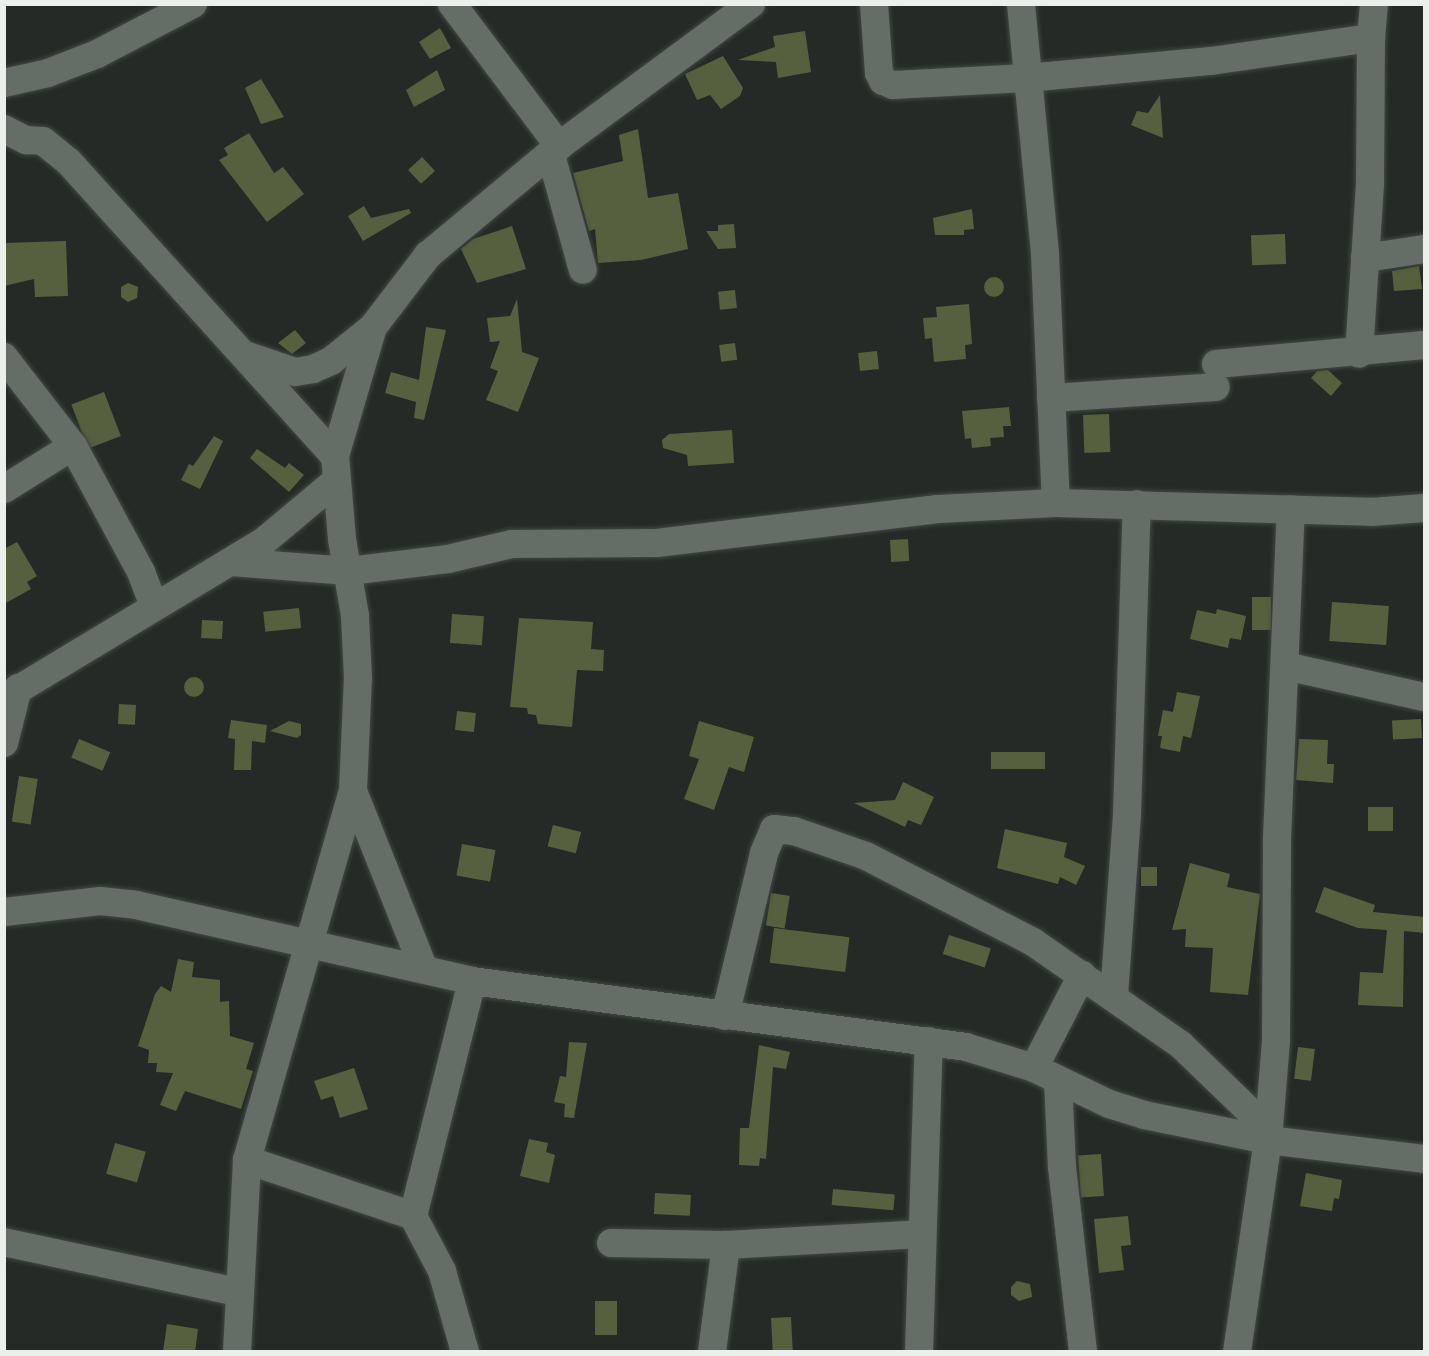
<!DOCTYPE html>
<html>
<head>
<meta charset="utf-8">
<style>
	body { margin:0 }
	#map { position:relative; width:1429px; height:1356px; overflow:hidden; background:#242b26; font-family:Manrope,sans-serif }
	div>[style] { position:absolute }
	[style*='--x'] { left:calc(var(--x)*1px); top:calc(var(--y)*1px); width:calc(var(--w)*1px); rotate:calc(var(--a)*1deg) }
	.building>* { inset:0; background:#55613e; transform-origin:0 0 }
	.round { border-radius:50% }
	.roads { filter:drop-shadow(0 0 2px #434844) drop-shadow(0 0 2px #434844) }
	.minor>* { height:28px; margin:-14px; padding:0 14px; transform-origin:14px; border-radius:14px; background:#656d67 }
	span { translate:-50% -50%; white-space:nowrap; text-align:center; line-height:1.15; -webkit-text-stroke:4.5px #0f1210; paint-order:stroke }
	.frame { position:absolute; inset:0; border:6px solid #ecf0ed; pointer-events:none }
</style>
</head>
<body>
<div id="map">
	<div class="building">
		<i style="clip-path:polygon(440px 28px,451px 48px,430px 59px,419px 42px)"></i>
		<i style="clip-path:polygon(805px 31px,811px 72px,778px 78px,776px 62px,738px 60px,775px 47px,773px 36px)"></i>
		<i style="clip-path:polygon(723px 56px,743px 88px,740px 96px,721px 109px,710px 95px,697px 100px,685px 74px)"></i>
		<i style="clip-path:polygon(437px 70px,445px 90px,414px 107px,406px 90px)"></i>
		<i style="clip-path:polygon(261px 79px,284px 117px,261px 124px,245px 88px)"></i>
		<i style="clip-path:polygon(1160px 95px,1163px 138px,1131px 125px,1137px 111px,1148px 113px)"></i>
		<i style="clip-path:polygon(638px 129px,648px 198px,678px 193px,688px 249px,641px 260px,598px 263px,595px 229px,589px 231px,573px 173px,623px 161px,619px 135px)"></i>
		<i style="clip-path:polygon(249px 133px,274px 173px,283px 167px,304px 194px,267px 222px,219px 160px,228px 155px,224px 148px)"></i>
		<i style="left:422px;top:157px;width:19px;height:19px;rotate:47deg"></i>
		<i style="clip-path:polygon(364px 206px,371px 218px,409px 209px,411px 213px,363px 241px,348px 216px)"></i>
		<i style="clip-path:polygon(972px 209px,974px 229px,964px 230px,964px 235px,935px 235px,933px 218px)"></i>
		<i style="clip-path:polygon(734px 224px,736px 248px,718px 249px,706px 231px,718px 231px,718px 225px)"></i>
		<i style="clip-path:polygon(512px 226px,526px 269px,477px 283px,461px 249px,473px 239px)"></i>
		<i style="left:1285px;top:234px;width:30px;height:34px;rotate:88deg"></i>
		<i style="clip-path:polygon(66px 241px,68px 296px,35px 297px,34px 279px,4px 286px,4px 243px)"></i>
		<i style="clip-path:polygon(1419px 266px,1422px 289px,1394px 291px,1392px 271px)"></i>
		<i class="round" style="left:984px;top:277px;width:20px;height:20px"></i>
		<i style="clip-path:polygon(128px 283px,138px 287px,137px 298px,128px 302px,121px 297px,121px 287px)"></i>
		<i style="left:735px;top:290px;width:18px;height:17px;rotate:84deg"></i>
		<i style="clip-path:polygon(517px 299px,522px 352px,539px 358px,518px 412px,486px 400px,498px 371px,490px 368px,500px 341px,490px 342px,487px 318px,510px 316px)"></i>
		<i style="clip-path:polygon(969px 304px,972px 344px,965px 345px,966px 359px,934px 362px,932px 338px,925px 339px,923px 318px,937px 317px,936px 307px)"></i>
		<i style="clip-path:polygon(426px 327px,446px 330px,424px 420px,414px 418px,416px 402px,385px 393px,391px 372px,419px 380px)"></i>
		<i style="clip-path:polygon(295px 330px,306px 343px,292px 354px,278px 343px)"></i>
		<i style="left:735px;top:343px;width:17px;height:16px;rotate:83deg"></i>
		<i style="left:877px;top:351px;width:18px;height:19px;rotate:84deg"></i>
		<i style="clip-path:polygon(1328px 370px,1342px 383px,1331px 396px,1311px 378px,1317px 371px)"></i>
		<i style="left:104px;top:392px;width:47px;height:35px;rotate:69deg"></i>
		<i style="clip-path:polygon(1009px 407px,1011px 426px,1003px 426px,1004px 437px,990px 438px,991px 446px,972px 448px,971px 438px,965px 439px,962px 411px)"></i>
		<i style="left:1109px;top:414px;width:38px;height:26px;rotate:88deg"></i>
		<i style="clip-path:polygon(732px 430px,734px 463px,688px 466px,687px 455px,663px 448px,662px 440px,669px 434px)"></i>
		<i style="clip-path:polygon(214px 436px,223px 441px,200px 489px,181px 480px,189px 464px,193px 466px)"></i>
		<i style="clip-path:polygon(257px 449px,285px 468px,289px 463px,304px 475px,289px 492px,250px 458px)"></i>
		<i style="left:908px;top:539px;width:22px;height:18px;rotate:87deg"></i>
		<i style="clip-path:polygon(17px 542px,37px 576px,27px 582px,31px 589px,4px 604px,4px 549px)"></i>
		<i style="left:1252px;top:597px;width:19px;height:33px"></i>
		<i style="left:1332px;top:602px;width:57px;height:39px;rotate:4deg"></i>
		<i style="left:299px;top:608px;width:20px;height:36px;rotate:84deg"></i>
		<i style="clip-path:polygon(1217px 609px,1246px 616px,1241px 640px,1230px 638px,1228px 648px,1190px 639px,1197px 610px,1216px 614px)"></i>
		<i style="left:452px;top:614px;width:32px;height:29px;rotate:4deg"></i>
		<i style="clip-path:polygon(519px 618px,593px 622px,591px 649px,604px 650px,603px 671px,577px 670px,572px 727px,538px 724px,536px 715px,528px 714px,527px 708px,510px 707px)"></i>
		<i style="left:202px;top:620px;width:21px;height:18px;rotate:3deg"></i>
		<i class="round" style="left:184px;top:677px;width:20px;height:20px"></i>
		<i style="clip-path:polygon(1177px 692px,1200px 696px,1191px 738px,1183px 736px,1180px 752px,1160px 748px,1162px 736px,1158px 736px,1163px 710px,1173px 712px)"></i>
		<i style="left:119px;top:704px;width:17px;height:20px;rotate:3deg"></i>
		<i style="left:457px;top:711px;width:19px;height:19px;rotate:6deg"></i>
		<i style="left:1421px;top:719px;width:19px;height:29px;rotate:87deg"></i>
		<i style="clip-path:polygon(231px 720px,267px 725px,265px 743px,252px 741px,251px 770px,234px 770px,235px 739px,228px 738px)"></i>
		<i style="clip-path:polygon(289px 721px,301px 724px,301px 735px,297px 738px,270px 731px)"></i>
		<i style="clip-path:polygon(699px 721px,754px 737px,744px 772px,729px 767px,714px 810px,684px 799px,699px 759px,689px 756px)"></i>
		<i style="left:79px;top:739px;width:34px;height:20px;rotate:23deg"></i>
		<i style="clip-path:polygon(1299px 739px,1328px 740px,1327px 764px,1334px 764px,1333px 783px,1296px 780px)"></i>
		<i style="left:991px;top:752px;width:54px;height:17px"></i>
		<i style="left:19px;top:776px;width:19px;height:46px;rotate:9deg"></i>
		<i style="clip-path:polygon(903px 782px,934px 797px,921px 825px,908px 820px,905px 827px,854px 803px,895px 800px)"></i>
		<i style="left:1368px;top:807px;width:25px;height:24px"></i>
		<i style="left:553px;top:825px;width:29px;height:22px;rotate:14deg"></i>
		<i style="clip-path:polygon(1005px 829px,1067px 843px,1064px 857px,1085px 866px,1076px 885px,1060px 877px,1058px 884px,997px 868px)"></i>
		<i style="left:462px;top:844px;width:34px;height:32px;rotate:10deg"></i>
		<i style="clip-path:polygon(1190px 863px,1230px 874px,1227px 887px,1260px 894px,1248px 995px,1210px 992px,1213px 948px,1185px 947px,1186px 929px,1172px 930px)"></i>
		<i style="left:1157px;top:867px;width:19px;height:16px;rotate:90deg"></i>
		<i style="clip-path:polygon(1324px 887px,1375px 905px,1373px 912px,1425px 917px,1425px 933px,1404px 931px,1403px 1007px,1358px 1005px,1360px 972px,1383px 973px,1387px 930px,1358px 928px,1315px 912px)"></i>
		<i style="left:771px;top:893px;width:19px;height:33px;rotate:9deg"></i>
		<i style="left:774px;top:928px;width:76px;height:35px;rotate:7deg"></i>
		<i style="left:949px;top:935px;width:44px;height:20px;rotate:18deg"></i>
		<i style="clip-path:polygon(178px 959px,194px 962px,192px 977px,220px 980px,220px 1002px,229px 1001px,230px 1036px,254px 1043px,246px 1069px,253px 1071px,241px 1109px,185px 1091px,176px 1111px,160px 1105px,173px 1073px,156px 1072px,157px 1063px,148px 1063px,149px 1050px,138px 1046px,155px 994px,161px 986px,171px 992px)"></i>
		<i style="clip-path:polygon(569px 1042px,587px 1043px,574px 1118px,564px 1117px,565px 1104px,554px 1102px,560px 1076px,566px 1077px)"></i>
		<i style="clip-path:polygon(759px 1045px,790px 1052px,786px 1069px,773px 1067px,766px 1159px,760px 1158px,759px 1166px,739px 1165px,740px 1128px,749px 1128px)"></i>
		<i style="left:1298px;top:1047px;width:17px;height:32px;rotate:7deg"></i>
		<i style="clip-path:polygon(354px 1068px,368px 1109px,340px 1118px,333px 1096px,321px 1100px,314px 1081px)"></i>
		<i style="clip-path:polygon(529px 1139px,548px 1143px,546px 1152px,555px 1155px,549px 1183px,520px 1176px)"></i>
		<i style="left:115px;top:1143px;width:32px;height:32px;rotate:16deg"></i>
		<i style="left:1101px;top:1154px;width:42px;height:23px;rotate:86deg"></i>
		<i style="clip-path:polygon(1306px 1173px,1342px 1180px,1339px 1199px,1334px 1198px,1332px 1211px,1300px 1206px)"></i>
		<i style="left:833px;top:1189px;width:62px;height:16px;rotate:5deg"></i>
		<i style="left:655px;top:1193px;width:36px;height:21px;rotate:3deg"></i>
		<i style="clip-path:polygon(1128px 1216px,1131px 1245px,1121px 1246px,1124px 1270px,1099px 1273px,1094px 1219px)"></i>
		<i style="clip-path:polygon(1017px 1281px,1030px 1284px,1032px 1297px,1019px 1301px,1011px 1295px,1011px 1287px)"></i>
		<i style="left:595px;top:1301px;width:22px;height:34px"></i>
		<i style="left:791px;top:1317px;width:35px;height:20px;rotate:87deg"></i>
		<i style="clip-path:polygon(167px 1324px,198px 1329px,195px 1352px,163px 1352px)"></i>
	</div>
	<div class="roads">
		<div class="minor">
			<i style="--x:452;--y:4;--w:178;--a:53"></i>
			<i style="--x:874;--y:4;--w:69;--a:85.9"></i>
			<i style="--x:879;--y:73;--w:9;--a:63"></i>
			<i style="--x:883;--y:81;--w:11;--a:22"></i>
			<i style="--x:893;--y:85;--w:134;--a:-3"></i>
			<i style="--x:1027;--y:78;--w:185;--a:-5.3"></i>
			<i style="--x:1211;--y:61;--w:162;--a:-8.2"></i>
			<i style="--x:1371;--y:38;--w:146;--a:90.4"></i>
			<i style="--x:1370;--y:184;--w:170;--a:93.7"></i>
			<i style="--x:1021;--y:4;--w:251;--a:84.5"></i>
			<i style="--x:1045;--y:254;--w:249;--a:87.5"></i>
			<i style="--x:1371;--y:38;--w:34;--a:-85"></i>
			<i style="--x:4;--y:83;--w:45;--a:-12.8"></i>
			<i style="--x:48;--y:73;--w:53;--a:-21.2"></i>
			<i style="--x:97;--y:54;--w:108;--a:-27.5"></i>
			<i style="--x:4;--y:129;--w:25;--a:27"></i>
			<i style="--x:26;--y:140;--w:17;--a:3"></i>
			<i style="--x:43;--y:141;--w:32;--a:39"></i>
			<i style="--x:68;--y:161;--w:398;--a:47.9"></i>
			<i style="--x:551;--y:155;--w:119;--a:74.5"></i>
			<i style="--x:1365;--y:258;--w:60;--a:-8.7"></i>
			<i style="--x:248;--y:356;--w:50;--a:18.8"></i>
			<i style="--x:295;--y:372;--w:18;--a:-9"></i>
			<i style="--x:313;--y:369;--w:20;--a:-24"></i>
			<i style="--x:331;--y:361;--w:54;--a:-39"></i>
			<i style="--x:4;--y:357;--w:113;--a:52.2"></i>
			<i style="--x:73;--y:446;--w:143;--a:61.6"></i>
			<i style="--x:141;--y:572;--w:36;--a:69"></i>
			<i style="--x:1216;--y:364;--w:209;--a:-5.2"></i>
			<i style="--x:1051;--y:398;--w:165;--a:-3.8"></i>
			<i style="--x:4;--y:489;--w:81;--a:-31.9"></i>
			<i style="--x:231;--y:562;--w:118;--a:4.4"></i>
			<i style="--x:349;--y:571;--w:100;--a:-6.9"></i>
			<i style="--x:448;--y:559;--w:66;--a:-13.2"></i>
			<i style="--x:512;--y:544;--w:145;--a:-0.4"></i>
			<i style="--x:657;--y:543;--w:283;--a:-6.9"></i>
			<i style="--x:938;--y:509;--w:118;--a:-2.9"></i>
			<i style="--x:1056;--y:503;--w:315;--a:1.6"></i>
			<i style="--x:1371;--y:512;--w:53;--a:-4.3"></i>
			<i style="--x:1285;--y:666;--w:142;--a:12.6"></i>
			<i style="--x:4;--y:698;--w:302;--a:-31.1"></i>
			<i style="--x:263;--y:542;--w:95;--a:-39.9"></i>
			<i style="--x:4;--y:743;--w:57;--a:-75.7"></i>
			<i style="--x:353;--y:791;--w:192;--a:68.3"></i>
			<i style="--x:4;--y:912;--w:97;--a:-6.5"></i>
			<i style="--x:100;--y:901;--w:36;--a:6"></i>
			<i style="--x:136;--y:905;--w:344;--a:12.7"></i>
			<i style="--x:472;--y:981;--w:498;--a:7.6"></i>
			<i style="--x:966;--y:1047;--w:71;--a:17.2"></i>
			<i style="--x:1034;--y:1068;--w:83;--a:25.6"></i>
			<i style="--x:1109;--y:1104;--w:37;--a:17"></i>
			<i style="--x:1144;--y:1115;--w:126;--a:11.4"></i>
			<i style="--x:1268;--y:1140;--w:157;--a:6.9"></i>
			<i style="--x:1114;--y:996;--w:181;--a:-85.9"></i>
			<i style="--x:1127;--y:815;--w:311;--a:-88.2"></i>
			<i style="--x:725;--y:1016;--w:168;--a:-76.5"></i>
			<i style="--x:764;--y:853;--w:26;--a:-67"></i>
			<i style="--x:774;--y:829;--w:20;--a:6"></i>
			<i style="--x:794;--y:831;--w:76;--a:19.1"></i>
			<i style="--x:866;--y:856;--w:188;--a:27.2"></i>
			<i style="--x:1033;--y:942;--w:180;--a:34.8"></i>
			<i style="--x:1181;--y:1045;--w:121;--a:44"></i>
			<i style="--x:1034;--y:1068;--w:105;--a:-62.7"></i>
			<i style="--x:1058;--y:1080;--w:87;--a:87.4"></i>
			<i style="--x:1062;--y:1167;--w:186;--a:83.5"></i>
			<i style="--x:247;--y:1160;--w:175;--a:18.6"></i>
			<i style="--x:413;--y:1216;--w:62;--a:62.2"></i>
			<i style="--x:442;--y:1271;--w:84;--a:74.1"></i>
			<i style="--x:413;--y:1216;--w:242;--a:-75.9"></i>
			<i style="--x:4;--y:1242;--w:239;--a:12.1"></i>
			<i style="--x:611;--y:1243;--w:115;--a:1"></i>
			<i style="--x:726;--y:1245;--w:195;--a:-3.2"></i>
			<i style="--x:237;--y:1352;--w:192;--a:-87"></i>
			<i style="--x:247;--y:1160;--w:384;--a:-74"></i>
			<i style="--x:353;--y:791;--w:113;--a:-87.5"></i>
			<i style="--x:358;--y:678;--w:62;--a:-92.8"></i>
			<i style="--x:355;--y:616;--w:78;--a:-99.6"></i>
			<i style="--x:342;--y:539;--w:83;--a:-94.8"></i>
			<i style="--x:335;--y:456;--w:134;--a:-73.6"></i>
			<i style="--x:373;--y:327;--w:91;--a:-52.6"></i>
			<i style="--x:428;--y:255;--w:170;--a:-39.8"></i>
			<i style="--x:559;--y:146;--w:239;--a:-36.5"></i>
			<i style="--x:712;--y:1352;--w:108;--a:-82.5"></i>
			<i style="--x:919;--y:1352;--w:311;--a:-88.2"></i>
			<i style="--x:1237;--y:1352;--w:214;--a:-81.7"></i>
			<i style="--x:1268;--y:1140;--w:99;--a:-85.4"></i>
			<i style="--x:1276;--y:1041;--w:202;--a:-89.7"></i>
			<i style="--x:1277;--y:839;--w:330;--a:-87.6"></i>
		</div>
	</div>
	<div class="frame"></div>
</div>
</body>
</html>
